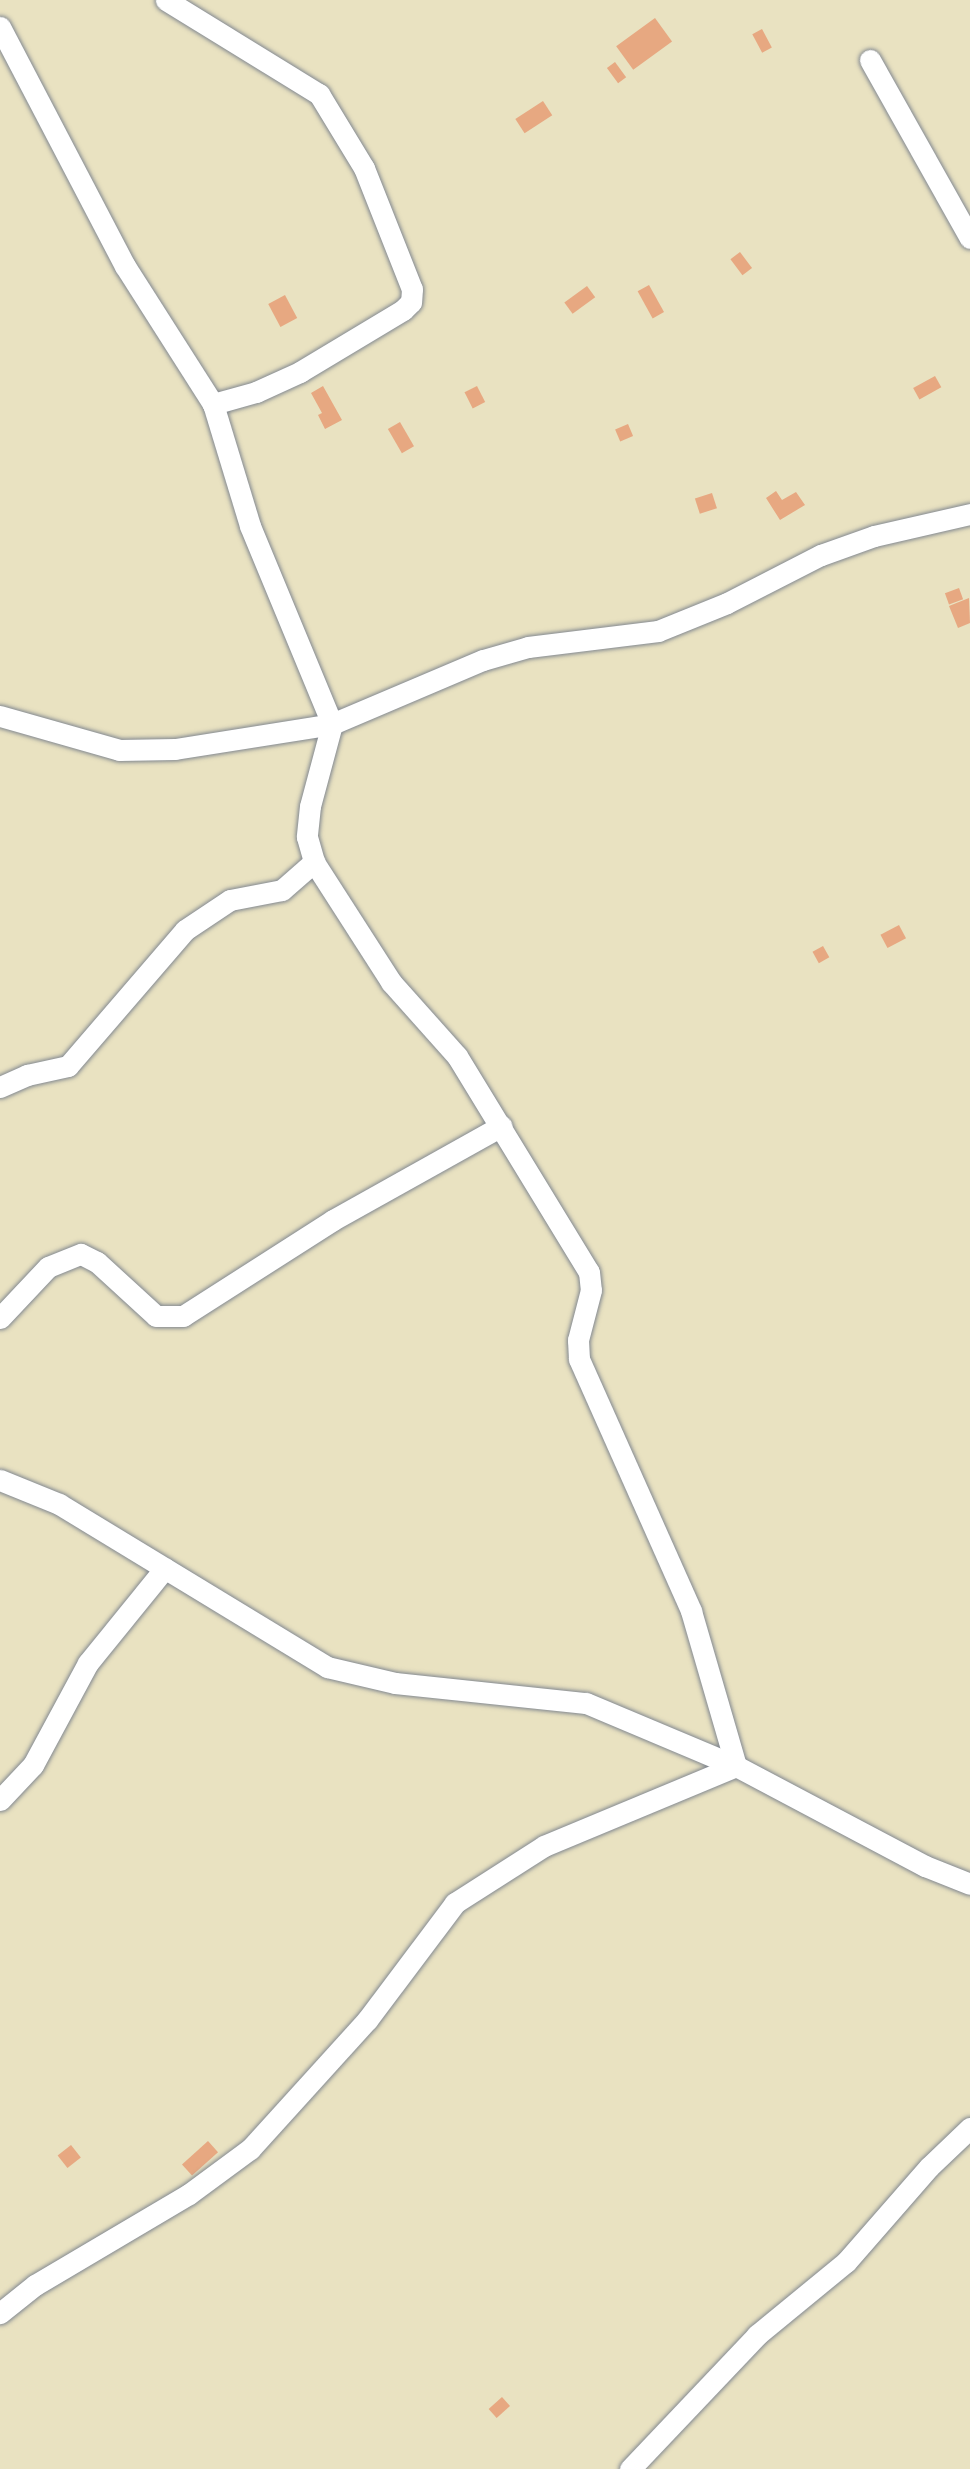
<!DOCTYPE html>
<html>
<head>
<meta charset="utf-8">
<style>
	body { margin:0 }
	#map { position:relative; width:970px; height:2469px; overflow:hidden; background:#e9e2c1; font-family:"Sorts Mill Goudy",serif }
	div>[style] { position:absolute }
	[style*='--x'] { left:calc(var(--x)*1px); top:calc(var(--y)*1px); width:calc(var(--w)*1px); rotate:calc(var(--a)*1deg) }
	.building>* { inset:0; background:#e7a881; transform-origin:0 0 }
	.roads { filter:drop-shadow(0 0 2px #828890) drop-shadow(0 0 2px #828890) }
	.street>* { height:21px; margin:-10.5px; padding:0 10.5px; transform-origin:10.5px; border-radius:10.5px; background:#fff }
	span { translate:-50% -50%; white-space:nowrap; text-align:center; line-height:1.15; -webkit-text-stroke:5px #f6f6f2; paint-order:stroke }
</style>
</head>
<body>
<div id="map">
	<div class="building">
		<i style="left:655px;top:18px;width:29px;height:48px;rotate:54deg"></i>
		<i style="left:762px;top:29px;width:21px;height:11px;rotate:62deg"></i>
		<i style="left:615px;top:62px;width:19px;height:10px;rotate:54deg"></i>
		<i style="left:543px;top:101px;width:17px;height:33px;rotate:57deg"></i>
		<i style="left:740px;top:252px;width:20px;height:12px;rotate:53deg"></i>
		<i style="left:649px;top:285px;width:31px;height:13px;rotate:61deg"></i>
		<i style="left:587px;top:286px;width:14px;height:28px;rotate:54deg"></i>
		<i style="left:285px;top:295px;width:26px;height:19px;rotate:62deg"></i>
		<i style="left:935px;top:376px;width:13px;height:25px;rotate:61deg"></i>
		<i style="clip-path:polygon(323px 386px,342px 420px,325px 429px,318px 415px,322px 413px,311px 393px)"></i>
		<i style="left:477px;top:386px;width:18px;height:14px;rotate:63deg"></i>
		<i style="left:400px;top:422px;width:28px;height:14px;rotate:60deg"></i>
		<i style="left:628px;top:424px;width:13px;height:14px;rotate:67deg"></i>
		<i style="clip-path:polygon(776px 491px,782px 500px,796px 492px,805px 505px,780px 520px,766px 498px)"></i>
		<i style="left:712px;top:493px;width:16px;height:18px;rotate:72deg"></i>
		<i style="left:959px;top:588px;width:12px;height:15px;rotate:70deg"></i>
		<i style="clip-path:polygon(969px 598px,970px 623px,958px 628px,949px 606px)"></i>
		<i style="left:899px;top:925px;width:15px;height:21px;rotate:62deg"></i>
		<i style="left:823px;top:946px;width:13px;height:12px;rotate:61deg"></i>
		<i style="left:208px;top:2141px;width:15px;height:35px;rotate:48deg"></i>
		<i style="left:71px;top:2145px;width:16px;height:17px;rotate:52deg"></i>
		<i style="left:502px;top:2397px;width:12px;height:18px;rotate:48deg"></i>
	</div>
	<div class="roads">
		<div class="street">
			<i style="--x:166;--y:0;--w:180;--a:31.6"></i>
			<i style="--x:319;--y:94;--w:87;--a:58.7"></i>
			<i style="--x:364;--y:168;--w:130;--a:68.4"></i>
			<i style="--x:412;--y:289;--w:13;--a:94"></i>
			<i style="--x:411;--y:302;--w:11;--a:135"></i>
			<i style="--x:403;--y:310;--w:120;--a:149"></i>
			<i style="--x:300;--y:372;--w:48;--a:155.6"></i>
			<i style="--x:256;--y:392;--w:45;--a:164.4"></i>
			<i style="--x:0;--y:27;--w:270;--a:62.4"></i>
			<i style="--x:125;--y:266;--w:164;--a:57.5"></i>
			<i style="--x:213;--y:404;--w:127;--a:73.1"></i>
			<i style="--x:250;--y:526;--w:214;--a:67.5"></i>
			<i style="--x:332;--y:724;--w:85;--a:105"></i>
			<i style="--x:310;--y:806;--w:31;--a:96"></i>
			<i style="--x:307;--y:837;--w:26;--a:74"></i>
			<i style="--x:314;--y:862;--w:143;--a:57.3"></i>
			<i style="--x:391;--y:982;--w:99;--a:48.3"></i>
			<i style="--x:457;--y:1056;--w:253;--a:58.6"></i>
			<i style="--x:589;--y:1272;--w:18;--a:84"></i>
			<i style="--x:591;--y:1290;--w:52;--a:104.6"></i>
			<i style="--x:578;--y:1340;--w:19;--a:87"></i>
			<i style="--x:579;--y:1359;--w:276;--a:66"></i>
			<i style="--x:691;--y:1611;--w:161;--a:73.8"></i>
			<i style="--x:736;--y:1766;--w:208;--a:157.4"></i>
			<i style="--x:544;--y:1846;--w:106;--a:147.4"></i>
			<i style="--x:455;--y:1903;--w:146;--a:126.9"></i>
			<i style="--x:367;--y:2020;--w:174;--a:132.2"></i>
			<i style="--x:250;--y:2149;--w:76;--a:143.6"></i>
			<i style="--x:189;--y:2194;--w:179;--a:149.4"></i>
			<i style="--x:35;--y:2285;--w:45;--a:141.3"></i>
			<i style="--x:870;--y:60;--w:204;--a:60.7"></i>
			<i style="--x:0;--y:716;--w:124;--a:15.9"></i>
			<i style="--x:119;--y:750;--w:56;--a:-1"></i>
			<i style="--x:175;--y:749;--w:159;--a:-9"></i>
			<i style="--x:332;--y:724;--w:164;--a:-23"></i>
			<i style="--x:483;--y:660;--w:47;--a:-16.1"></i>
			<i style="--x:528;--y:647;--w:131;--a:-7"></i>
			<i style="--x:658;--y:631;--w:74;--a:-22.1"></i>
			<i style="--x:727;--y:603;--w:106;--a:-27.1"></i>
			<i style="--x:821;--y:555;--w:56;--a:-19.7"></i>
			<i style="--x:874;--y:536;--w:98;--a:-12.9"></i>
			<i style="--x:0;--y:1087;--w:30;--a:-24"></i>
			<i style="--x:27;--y:1075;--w:42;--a:-12.4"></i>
			<i style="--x:68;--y:1066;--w:179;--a:-49.3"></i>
			<i style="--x:185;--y:930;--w:54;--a:-33.7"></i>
			<i style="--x:230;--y:900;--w:53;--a:-10.9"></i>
			<i style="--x:282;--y:890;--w:43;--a:-41.2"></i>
			<i style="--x:0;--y:1318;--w:70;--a:-46.7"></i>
			<i style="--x:48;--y:1267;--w:35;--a:-22"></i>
			<i style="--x:81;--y:1254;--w:18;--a:27"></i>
			<i style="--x:97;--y:1262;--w:80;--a:42.5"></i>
			<i style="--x:156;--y:1316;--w:27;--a:0"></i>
			<i style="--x:183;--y:1316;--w:178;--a:-32.6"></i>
			<i style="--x:333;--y:1220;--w:193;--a:-29.2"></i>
			<i style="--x:0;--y:1480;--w:64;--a:22.1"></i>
			<i style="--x:59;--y:1504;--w:314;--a:31.3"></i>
			<i style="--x:327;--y:1667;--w:70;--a:13.2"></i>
			<i style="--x:395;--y:1683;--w:192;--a:6"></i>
			<i style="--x:586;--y:1703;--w:163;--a:22.8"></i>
			<i style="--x:736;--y:1766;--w:214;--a:27.9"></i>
			<i style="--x:925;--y:1866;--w:48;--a:21.8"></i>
			<i style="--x:0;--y:1800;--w:48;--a:-46.7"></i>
			<i style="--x:33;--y:1765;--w:116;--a:-61.7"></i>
			<i style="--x:88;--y:1663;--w:122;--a:-51"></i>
			<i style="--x:630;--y:2469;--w:185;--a:-46.5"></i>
			<i style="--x:757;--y:2335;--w:115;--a:-39.4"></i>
			<i style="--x:846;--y:2262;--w:126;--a:-48.9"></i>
			<i style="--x:929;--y:2167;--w:57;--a:-43.6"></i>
		</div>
	</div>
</div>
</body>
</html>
